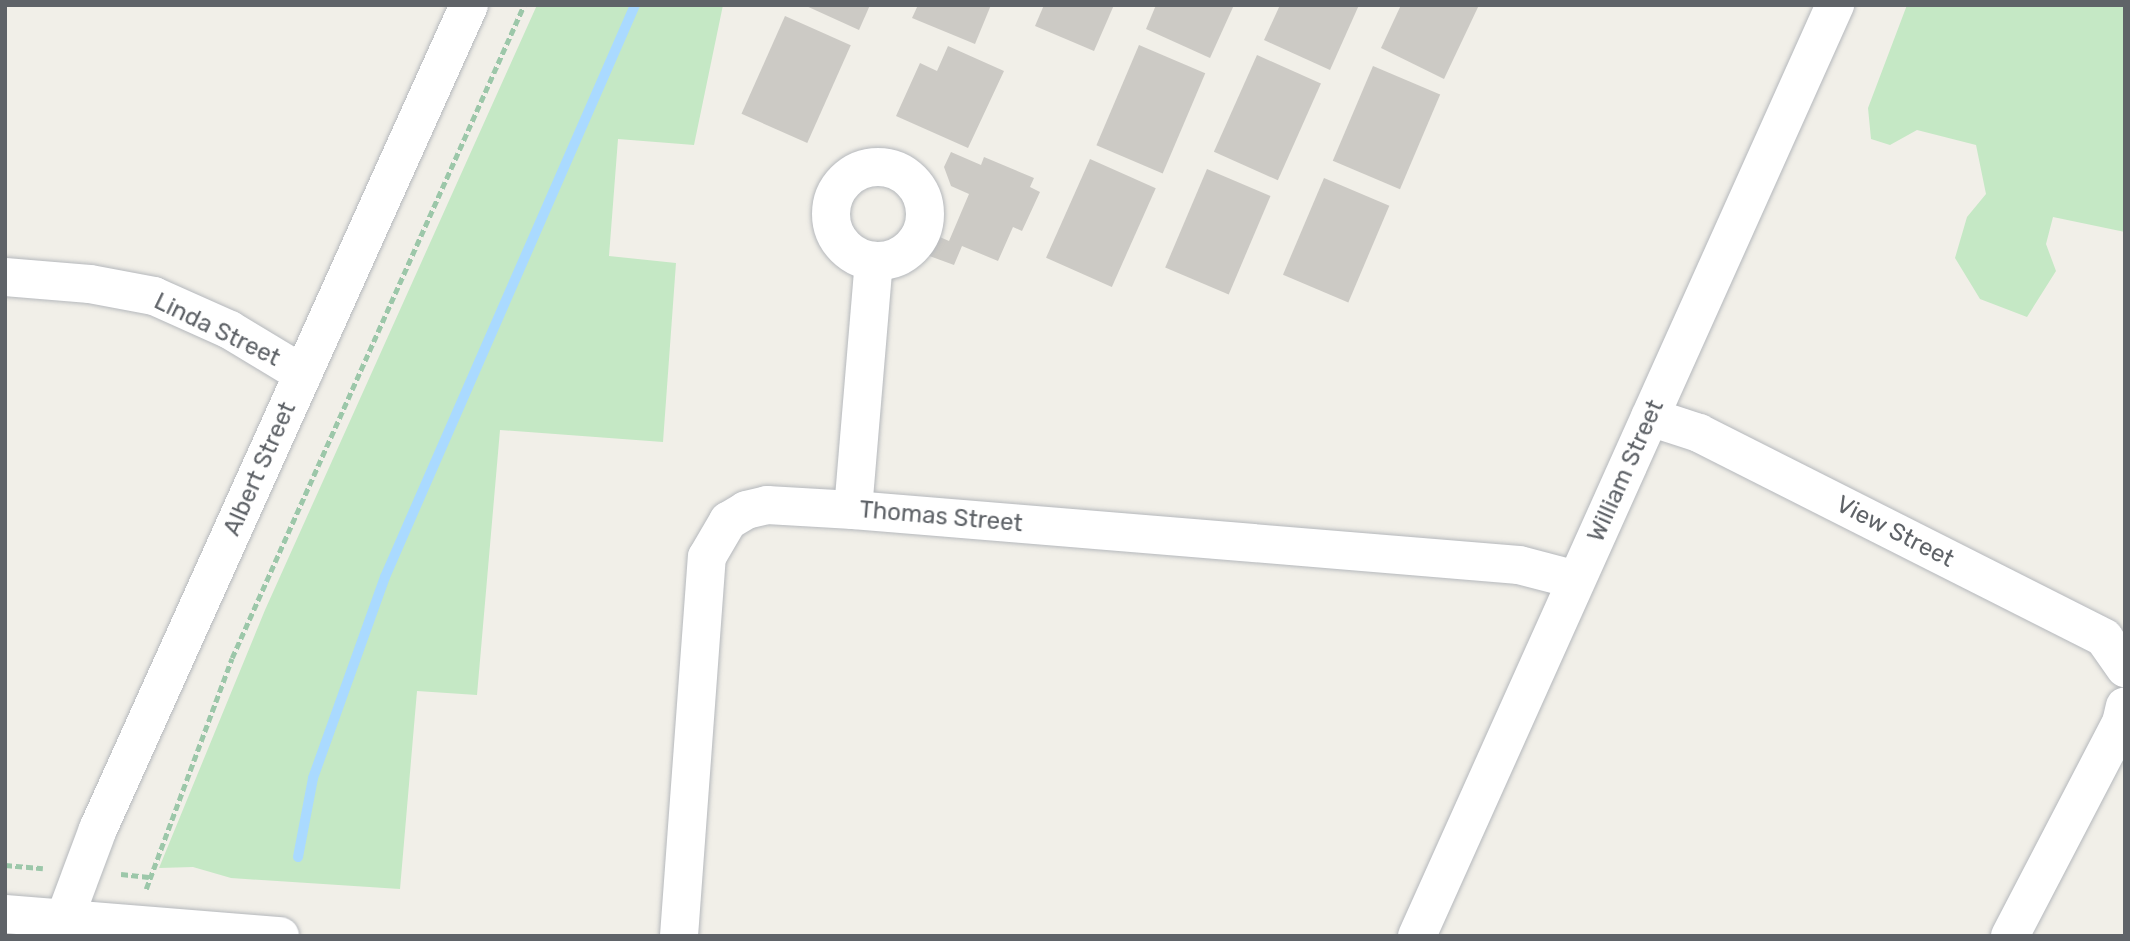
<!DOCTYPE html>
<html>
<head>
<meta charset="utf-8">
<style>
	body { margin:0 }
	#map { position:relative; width:2130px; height:941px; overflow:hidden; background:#f1efe8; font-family:Rubik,sans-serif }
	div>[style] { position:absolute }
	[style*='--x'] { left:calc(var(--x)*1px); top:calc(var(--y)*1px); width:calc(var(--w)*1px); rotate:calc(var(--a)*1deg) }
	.green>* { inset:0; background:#c5e8c5 }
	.stream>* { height:10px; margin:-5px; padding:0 5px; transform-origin:5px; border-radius:5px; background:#aadaff }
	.building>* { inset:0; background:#cccac5; transform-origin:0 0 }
	.path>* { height:4.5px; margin-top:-2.25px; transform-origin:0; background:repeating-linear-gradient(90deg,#9cc7a9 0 7px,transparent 0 10.5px) }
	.roads { filter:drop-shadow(0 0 2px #b5b8bc) drop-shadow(0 0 2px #b5b8bc) }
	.minor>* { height:38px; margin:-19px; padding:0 19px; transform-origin:19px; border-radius:19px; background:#fff }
	.minor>.ring { margin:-19px; padding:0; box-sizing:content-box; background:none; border:38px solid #fff; border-radius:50% }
	span { translate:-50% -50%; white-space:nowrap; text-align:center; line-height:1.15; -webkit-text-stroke:5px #fff; paint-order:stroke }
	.street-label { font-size:24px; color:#5f6368 }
	.frame { position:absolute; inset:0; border:7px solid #5f6368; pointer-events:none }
</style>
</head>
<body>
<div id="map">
	<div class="green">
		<i style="clip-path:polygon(537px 5px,723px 5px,694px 145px,618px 139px,609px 256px,676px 263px,663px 442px,500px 430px,477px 695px,417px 691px,400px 889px,231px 878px,193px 867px,159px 868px,265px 610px)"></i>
		<i style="clip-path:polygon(1907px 5px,2125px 5px,2125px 232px,2053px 217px,2046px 244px,2056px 271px,2027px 317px,1980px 299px,1955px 258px,1967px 217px,1986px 194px,1976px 145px,1917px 130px,1890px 145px,1871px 139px,1868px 108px)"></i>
	</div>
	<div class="stream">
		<i style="--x:298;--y:857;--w:80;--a:-79.2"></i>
		<i style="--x:313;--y:778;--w:214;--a:-70.3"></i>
		<i style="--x:385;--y:577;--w:624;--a:-66.39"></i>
	</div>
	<div class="building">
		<i style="clip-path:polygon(804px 5px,870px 5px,859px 30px)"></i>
		<i style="clip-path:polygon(918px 5px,991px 5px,975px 44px,912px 18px)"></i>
		<i style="clip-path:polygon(1044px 5px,1114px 5px,1094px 51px,1035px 26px)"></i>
		<i style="clip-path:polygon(1156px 5px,1234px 5px,1210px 58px,1146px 29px)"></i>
		<i style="clip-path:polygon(1280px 5px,1359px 5px,1330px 70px,1264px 40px)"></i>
		<i style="clip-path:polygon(1401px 5px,1479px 5px,1444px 79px,1381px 48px)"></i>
		<i style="left:785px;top:16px;width:72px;height:107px;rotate:24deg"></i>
		<i style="left:1139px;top:45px;width:72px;height:109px;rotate:23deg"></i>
		<i style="clip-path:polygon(948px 46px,1004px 71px,968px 148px,896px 116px,920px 63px,937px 71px)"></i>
		<i style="left:1257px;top:55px;width:70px;height:106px;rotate:24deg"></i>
		<i style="left:1373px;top:66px;width:73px;height:103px;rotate:23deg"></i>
		<i style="clip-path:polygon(951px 152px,981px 165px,984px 157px,1034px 178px,1030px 187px,1040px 192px,1022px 231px,1013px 227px,998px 261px,962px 246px,954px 265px,924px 254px,933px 234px,949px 241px,969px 194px,951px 186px,944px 167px)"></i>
		<i style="left:1090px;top:159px;width:72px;height:108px;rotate:24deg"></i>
		<i style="left:1207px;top:169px;width:69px;height:107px;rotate:23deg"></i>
		<i style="left:1324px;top:178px;width:71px;height:105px;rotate:23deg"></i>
	</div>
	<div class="path">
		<i style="--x:5;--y:865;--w:38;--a:5"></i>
		<i style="--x:121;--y:874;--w:28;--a:6"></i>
		<i style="--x:146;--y:889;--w:246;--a:-69.6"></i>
		<i style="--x:232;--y:658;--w:715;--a:-65.91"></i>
	</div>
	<div class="roads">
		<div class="minor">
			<i class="ring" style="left:831px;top:167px;width:56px;height:56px"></i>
			<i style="--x:5;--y:277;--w:85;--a:4.7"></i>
			<i style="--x:90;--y:284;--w:65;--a:10.6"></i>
			<i style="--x:154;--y:296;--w:83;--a:24.1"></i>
			<i style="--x:230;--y:330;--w:85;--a:31.1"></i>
			<i style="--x:1650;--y:417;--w:52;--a:18.1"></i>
			<i style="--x:1699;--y:433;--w:454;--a:26.8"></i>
			<i style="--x:2104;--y:638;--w:37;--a:55"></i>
			<i style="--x:853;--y:510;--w:250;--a:-85.2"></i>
			<i style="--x:5;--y:914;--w:276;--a:4.6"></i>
			<i style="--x:58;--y:936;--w:114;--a:-69.5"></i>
			<i style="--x:98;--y:829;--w:904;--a:-65.76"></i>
			<i style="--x:679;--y:936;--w:380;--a:-85.8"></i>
			<i style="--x:707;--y:557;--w:42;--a:-59.7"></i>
			<i style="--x:728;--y:521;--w:21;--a:-31"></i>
			<i style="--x:746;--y:510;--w:22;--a:-13"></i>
			<i style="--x:767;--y:505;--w:86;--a:3.3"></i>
			<i style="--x:853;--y:510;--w:668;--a:4.72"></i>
			<i style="--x:1519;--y:565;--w:59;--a:14.7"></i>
			<i style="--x:1417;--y:936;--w:1021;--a:-65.82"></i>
			<i style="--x:2010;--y:936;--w:240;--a:-62.5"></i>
			<i style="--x:2121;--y:723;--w:17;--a:-77"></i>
		</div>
	</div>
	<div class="street-label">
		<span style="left:217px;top:330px;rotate:26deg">Linda Street</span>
		<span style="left:260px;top:469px;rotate:-66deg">Albert Street</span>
		<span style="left:1626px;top:471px;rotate:-66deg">William Street</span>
		<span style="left:941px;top:517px;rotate:5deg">Thomas Street</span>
		<span style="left:1895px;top:532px;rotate:27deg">View Street</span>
	</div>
	<div class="frame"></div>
</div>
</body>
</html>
